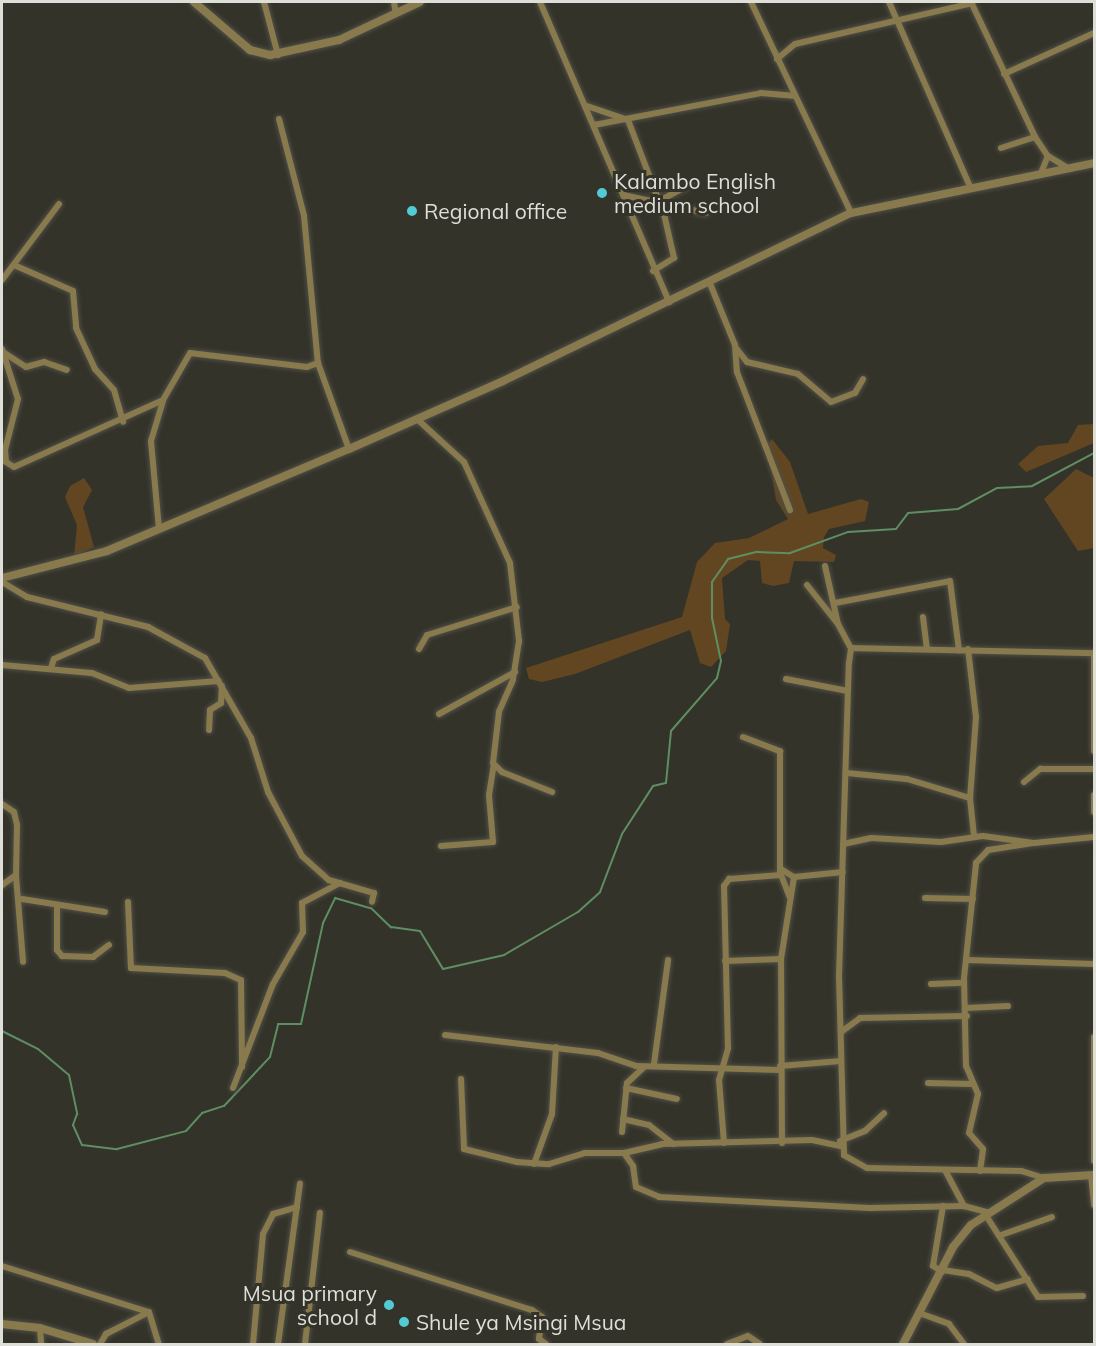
<!DOCTYPE html>
<html>
<head>
<meta charset="utf-8">
<style>
	body { margin:0 }
	#map { position:relative; width:1096px; height:1346px; overflow:hidden; background:#33332a; font-family:Mulish,sans-serif }
	div>[style] { position:absolute }
	[style*='--x'] { left:calc(var(--x)*1px); top:calc(var(--y)*1px); width:calc(var(--w)*1px); rotate:calc(var(--a)*1deg) }
	.green>* { inset:0; background:#624621 }
	.stream>* { height:2px; margin:-1px; padding:0 1px; transform-origin:1px; border-radius:1px; background:#5f8e63 }
	.roads { filter:drop-shadow(0 0 2px #4f4f46) drop-shadow(0 0 2px #4f4f46) }
	.minor>* { height:6px; margin:-3px; padding:0 3px; transform-origin:3px; border-radius:3px; background:#897a4e }
	.tertiary>* { height:8px; margin:-4px; padding:0 4px; transform-origin:4px; border-radius:4px; background:#897a4e }
	.dots>* { width:16px; height:16px; translate:-50% -50%; box-sizing:border-box; border:3px solid #33332a; border-radius:50% }
	span { translate:-50% -50%; white-space:nowrap; text-align:center; line-height:1.15; -webkit-text-stroke:6px #33332a; paint-order:stroke }
	.poi-label { font-size:21px; color:#dfdfda }
	.left { translate:0 -50%; text-align:left }
	.right { translate:-100% -50%; text-align:right }
	.frame { position:absolute; inset:0; border:3px solid #dfdfda; pointer-events:none }
</style>
</head>
<body>
<div id="map">
	<div class="green">
		<i style="clip-path:polygon(1094px 424px,1094px 443px,1026px 472px,1018px 464px,1038px 446px,1068px 443px,1078px 425px)"></i>
		<i style="clip-path:polygon(772px 439px,790px 462px,808px 514px,861px 499px,869px 502px,865px 521px,829px 529px,824px 537px,823px 548px,836px 555px,834px 562px,794px 561px,789px 583px,773px 586px,762px 583px,760px 561px,748px 560px,722px 578px,725px 619px,730px 624px,726px 651px,711px 667px,700px 663px,690px 630px,575px 674px,542px 682px,529px 679px,526px 668px,682px 617px,697px 562px,715px 543px,749px 538px,788px 519px,776px 500px,767px 444px)"></i>
		<i style="clip-path:polygon(1076px 469px,1094px 478px,1094px 548px,1078px 551px,1044px 499px)"></i>
		<i style="clip-path:polygon(84px 478px,92px 490px,83px 507px,94px 547px,74px 556px,77px 525px,65px 497px,70px 486px)"></i>
	</div>
	<div class="stream">
		<i style="--x:2;--y:1031;--w:40;--a:26.6"></i>
		<i style="--x:38;--y:1049;--w:40;--a:40"></i>
		<i style="--x:69;--y:1075;--w:40;--a:78"></i>
		<i style="--x:77;--y:1114;--w:12;--a:110"></i>
		<i style="--x:73;--y:1125;--w:22;--a:66"></i>
		<i style="--x:82;--y:1145;--w:35;--a:7"></i>
		<i style="--x:117;--y:1149;--w:71;--a:-14.6"></i>
		<i style="--x:186;--y:1131;--w:24;--a:-48"></i>
		<i style="--x:202;--y:1113;--w:23;--a:-18"></i>
		<i style="--x:224;--y:1106;--w:67;--a:-46.8"></i>
		<i style="--x:270;--y:1057;--w:34;--a:-76"></i>
		<i style="--x:278;--y:1024;--w:23;--a:0"></i>
		<i style="--x:301;--y:1024;--w:103;--a:-77.7"></i>
		<i style="--x:323;--y:923;--w:28;--a:-64"></i>
		<i style="--x:335;--y:898;--w:37;--a:16"></i>
		<i style="--x:371;--y:908;--w:28;--a:44"></i>
		<i style="--x:391;--y:927;--w:29;--a:8"></i>
		<i style="--x:420;--y:931;--w:44;--a:58.8"></i>
		<i style="--x:443;--y:969;--w:63;--a:-12.9"></i>
		<i style="--x:504;--y:955;--w:86;--a:-30.2"></i>
		<i style="--x:578;--y:912;--w:30;--a:-42"></i>
		<i style="--x:600;--y:892;--w:62;--a:-69.2"></i>
		<i style="--x:622;--y:834;--w:57;--a:-57.1"></i>
		<i style="--x:653;--y:786;--w:13;--a:-13"></i>
		<i style="--x:666;--y:783;--w:52;--a:-84.5"></i>
		<i style="--x:671;--y:731;--w:70;--a:-49"></i>
		<i style="--x:717;--y:678;--w:17;--a:-77"></i>
		<i style="--x:721;--y:661;--w:44;--a:-101.8"></i>
		<i style="--x:712;--y:618;--w:36;--a:-90"></i>
		<i style="--x:712;--y:582;--w:28;--a:-55"></i>
		<i style="--x:728;--y:559;--w:30;--a:-14"></i>
		<i style="--x:757;--y:552;--w:33;--a:2"></i>
		<i style="--x:790;--y:553;--w:62;--a:-19.9"></i>
		<i style="--x:848;--y:532;--w:48;--a:-3.6"></i>
		<i style="--x:896;--y:529;--w:20;--a:-53"></i>
		<i style="--x:908;--y:513;--w:50;--a:-4.6"></i>
		<i style="--x:958;--y:509;--w:44;--a:-28.3"></i>
		<i style="--x:997;--y:488;--w:35;--a:-3"></i>
		<i style="--x:1032;--y:486;--w:70;--a:-28"></i>
	</div>
	<div class="roads">
		<div class="minor">
			<i style="--x:264;--y:2;--w:55;--a:75.2"></i>
			<i style="--x:394;--y:2;--w:12;--a:81"></i>
			<i style="--x:540;--y:2;--w:327;--a:66.7"></i>
			<i style="--x:751;--y:2;--w:233;--a:64.6"></i>
			<i style="--x:889;--y:2;--w:204;--a:66.3"></i>
			<i style="--x:971;--y:2;--w:149;--a:64.6"></i>
			<i style="--x:1035;--y:137;--w:23;--a:56"></i>
			<i style="--x:1048;--y:156;--w:23;--a:31"></i>
			<i style="--x:777;--y:59;--w:23;--a:-40"></i>
			<i style="--x:795;--y:44;--w:182;--a:-13"></i>
			<i style="--x:1004;--y:74;--w:99;--a:-24.5"></i>
			<i style="--x:587;--y:106;--w:43;--a:18.9"></i>
			<i style="--x:628;--y:120;--w:90;--a:69.1"></i>
			<i style="--x:279;--y:119;--w:100;--a:75.5"></i>
			<i style="--x:304;--y:216;--w:148;--a:84.6"></i>
			<i style="--x:318;--y:363;--w:91;--a:70.2"></i>
			<i style="--x:594;--y:125;--w:170;--a:-10.8"></i>
			<i style="--x:761;--y:93;--w:32;--a:5"></i>
			<i style="--x:1001;--y:148;--w:36;--a:-18"></i>
			<i style="--x:1041;--y:173;--w:18;--a:-68"></i>
			<i style="--x:623;--y:195;--w:85;--a:12.2"></i>
			<i style="--x:659;--y:201;--w:38;--a:-28"></i>
			<i style="--x:14;--y:265;--w:64;--a:23.8"></i>
			<i style="--x:73;--y:291;--w:37;--a:85"></i>
			<i style="--x:76;--y:328;--w:45;--a:65.1"></i>
			<i style="--x:95;--y:369;--w:28;--a:48"></i>
			<i style="--x:114;--y:390;--w:33;--a:74"></i>
			<i style="--x:653;--y:271;--w:25;--a:-32"></i>
			<i style="--x:674;--y:258;--w:54;--a:-102.8"></i>
			<i style="--x:2;--y:280;--w:95;--a:-53.1"></i>
			<i style="--x:709;--y:281;--w:69;--a:67.9"></i>
			<i style="--x:735;--y:345;--w:27;--a:86"></i>
			<i style="--x:737;--y:372;--w:148;--a:69"></i>
			<i style="--x:736;--y:348;--w:18;--a:52"></i>
			<i style="--x:747;--y:362;--w:52;--a:13.2"></i>
			<i style="--x:798;--y:374;--w:43;--a:40.3"></i>
			<i style="--x:831;--y:402;--w:26;--a:-21"></i>
			<i style="--x:855;--y:393;--w:16;--a:-60"></i>
			<i style="--x:2;--y:349;--w:52;--a:72.3"></i>
			<i style="--x:18;--y:399;--w:53;--a:104.3"></i>
			<i style="--x:5;--y:450;--w:12;--a:85"></i>
			<i style="--x:6;--y:462;--w:9;--a:32"></i>
			<i style="--x:14;--y:467;--w:163;--a:-24.2"></i>
			<i style="--x:163;--y:400;--w:54;--a:-60.1"></i>
			<i style="--x:190;--y:353;--w:118;--a:6.8"></i>
			<i style="--x:307;--y:367;--w:12;--a:-20"></i>
			<i style="--x:3;--y:352;--w:27;--a:33"></i>
			<i style="--x:26;--y:367;--w:19;--a:-16"></i>
			<i style="--x:44;--y:362;--w:24;--a:19"></i>
			<i style="--x:417;--y:419;--w:64;--a:42.5"></i>
			<i style="--x:464;--y:462;--w:111;--a:65.5"></i>
			<i style="--x:510;--y:563;--w:79;--a:83.4"></i>
			<i style="--x:519;--y:641;--w:39;--a:99"></i>
			<i style="--x:513;--y:680;--w:35;--a:114"></i>
			<i style="--x:499;--y:712;--w:51;--a:96.7"></i>
			<i style="--x:493;--y:763;--w:13;--a:45"></i>
			<i style="--x:502;--y:772;--w:54;--a:21.8"></i>
			<i style="--x:159;--y:529;--w:88;--a:-95.2"></i>
			<i style="--x:151;--y:441;--w:42;--a:-73.3"></i>
			<i style="--x:825;--y:566;--w:59;--a:77.4"></i>
			<i style="--x:838;--y:624;--w:27;--a:62"></i>
			<i style="--x:2;--y:582;--w:29;--a:31"></i>
			<i style="--x:27;--y:597;--w:125;--a:13.9"></i>
			<i style="--x:148;--y:627;--w:65;--a:28.5"></i>
			<i style="--x:205;--y:658;--w:92;--a:60.1"></i>
			<i style="--x:251;--y:738;--w:57;--a:72.5"></i>
			<i style="--x:268;--y:792;--w:72;--a:62"></i>
			<i style="--x:302;--y:856;--w:36;--a:42"></i>
			<i style="--x:329;--y:880;--w:47;--a:16.1"></i>
			<i style="--x:374;--y:893;--w:9;--a:103"></i>
			<i style="--x:807;--y:585;--w:50;--a:51.5"></i>
			<i style="--x:835;--y:603;--w:117;--a:-10.8"></i>
			<i style="--x:950;--y:581;--w:70;--a:82.6"></i>
			<i style="--x:923;--y:617;--w:32;--a:83"></i>
			<i style="--x:419;--y:649;--w:16;--a:-60"></i>
			<i style="--x:427;--y:635;--w:94;--a:-17.3"></i>
			<i style="--x:968;--y:649;--w:68;--a:83.3"></i>
			<i style="--x:976;--y:717;--w:81;--a:94.2"></i>
			<i style="--x:970;--y:798;--w:38;--a:84"></i>
			<i style="--x:1094;--y:653;--w:98;--a:90"></i>
			<i style="--x:2;--y:665;--w:90;--a:5.1"></i>
			<i style="--x:92;--y:673;--w:40;--a:22"></i>
			<i style="--x:129;--y:688;--w:90;--a:-4.4"></i>
			<i style="--x:51;--y:668;--w:9;--a:-72"></i>
			<i style="--x:54;--y:659;--w:47;--a:-23.8"></i>
			<i style="--x:97;--y:640;--w:26;--a:-81"></i>
			<i style="--x:786;--y:679;--w:63;--a:11"></i>
			<i style="--x:439;--y:714;--w:87;--a:-28.9"></i>
			<i style="--x:209;--y:730;--w:20;--a:-87"></i>
			<i style="--x:210;--y:710;--w:13;--a:-32"></i>
			<i style="--x:221;--y:703;--w:17;--a:-87"></i>
			<i style="--x:743;--y:737;--w:40;--a:21"></i>
			<i style="--x:780;--y:751;--w:121;--a:90"></i>
			<i style="--x:780;--y:872;--w:26;--a:69"></i>
			<i style="--x:847;--y:773;--w:60;--a:5.7"></i>
			<i style="--x:907;--y:779;--w:66;--a:16.8"></i>
			<i style="--x:1024;--y:782;--w:21;--a:-39"></i>
			<i style="--x:1040;--y:769;--w:54;--a:0"></i>
			<i style="--x:1094;--y:795;--w:17;--a:90"></i>
			<i style="--x:2;--y:804;--w:14;--a:34"></i>
			<i style="--x:14;--y:812;--w:13;--a:77"></i>
			<i style="--x:17;--y:825;--w:50;--a:91.1"></i>
			<i style="--x:16;--y:875;--w:17;--a:144"></i>
			<i style="--x:843;--y:844;--w:29;--a:-12"></i>
			<i style="--x:871;--y:838;--w:70;--a:3.3"></i>
			<i style="--x:941;--y:842;--w:42;--a:-8.1"></i>
			<i style="--x:983;--y:836;--w:51;--a:7.8"></i>
			<i style="--x:1034;--y:843;--w:60;--a:-5.7"></i>
			<i style="--x:441;--y:846;--w:52;--a:-4.4"></i>
			<i style="--x:493;--y:842;--w:47;--a:-94.9"></i>
			<i style="--x:489;--y:795;--w:30;--a:-81"></i>
			<i style="--x:781;--y:869;--w:15;--a:32"></i>
			<i style="--x:794;--y:877;--w:49;--a:-5.8"></i>
			<i style="--x:16;--y:876;--w:86;--a:85.3"></i>
			<i style="--x:925;--y:898;--w:48;--a:1.2"></i>
			<i style="--x:22;--y:899;--w:84;--a:8.9"></i>
			<i style="--x:128;--y:902;--w:66;--a:87.4"></i>
			<i style="--x:131;--y:968;--w:94;--a:3"></i>
			<i style="--x:225;--y:973;--w:17;--a:24"></i>
			<i style="--x:241;--y:980;--w:87;--a:89.3"></i>
			<i style="--x:57;--y:906;--w:44;--a:90"></i>
			<i style="--x:57;--y:950;--w:8;--a:50"></i>
			<i style="--x:62;--y:956;--w:31;--a:2"></i>
			<i style="--x:93;--y:957;--w:20;--a:-37"></i>
			<i style="--x:967;--y:960;--w:127;--a:1.8"></i>
			<i style="--x:725;--y:961;--w:56;--a:-2"></i>
			<i style="--x:931;--y:984;--w:33;--a:-2"></i>
			<i style="--x:966;--y:1008;--w:42;--a:-2.7"></i>
			<i style="--x:841;--y:1032;--w:24;--a:-36"></i>
			<i style="--x:860;--y:1018;--w:107;--a:-1.1"></i>
			<i style="--x:445;--y:1035;--w:154;--a:6.7"></i>
			<i style="--x:598;--y:1053;--w:40;--a:18.9"></i>
			<i style="--x:636;--y:1066;--w:144;--a:1.6"></i>
			<i style="--x:1094;--y:1037;--w:124;--a:90"></i>
			<i style="--x:654;--y:1064;--w:105;--a:-82.3"></i>
			<i style="--x:780;--y:1066;--w:61;--a:-4.7"></i>
			<i style="--x:461;--y:1079;--w:70;--a:87.5"></i>
			<i style="--x:464;--y:1149;--w:55;--a:13.8"></i>
			<i style="--x:517;--y:1162;--w:32;--a:4"></i>
			<i style="--x:549;--y:1164;--w:38;--a:-17"></i>
			<i style="--x:585;--y:1153;--w:39;--a:0"></i>
			<i style="--x:624;--y:1153;--w:39;--a:-13"></i>
			<i style="--x:662;--y:1144;--w:150;--a:-1.5"></i>
			<i style="--x:812;--y:1140;--w:29;--a:12"></i>
			<i style="--x:928;--y:1083;--w:44;--a:1.3"></i>
			<i style="--x:233;--y:1088;--w:111;--a:-69"></i>
			<i style="--x:273;--y:984;--w:60;--a:-60"></i>
			<i style="--x:303;--y:932;--w:29;--a:-92"></i>
			<i style="--x:302;--y:903;--w:43;--a:-27.8"></i>
			<i style="--x:626;--y:1088;--w:52;--a:12.2"></i>
			<i style="--x:623;--y:1119;--w:27;--a:13"></i>
			<i style="--x:649;--y:1125;--w:31;--a:38"></i>
			<i style="--x:622;--y:1132;--w:49;--a:-84.2"></i>
			<i style="--x:627;--y:1083;--w:23;--a:-43"></i>
			<i style="--x:840;--y:1141;--w:27;--a:-22"></i>
			<i style="--x:865;--y:1131;--w:26;--a:-43"></i>
			<i style="--x:724;--y:1143;--w:63;--a:-94.5"></i>
			<i style="--x:719;--y:1080;--w:33;--a:-74"></i>
			<i style="--x:728;--y:1048;--w:162;--a:-91.4"></i>
			<i style="--x:724;--y:886;--w:9;--a:-54"></i>
			<i style="--x:729;--y:879;--w:52;--a:-4.4"></i>
			<i style="--x:782;--y:1143;--w:184;--a:-90.3"></i>
			<i style="--x:781;--y:959;--w:83;--a:-81"></i>
			<i style="--x:624;--y:1153;--w:16;--a:55"></i>
			<i style="--x:633;--y:1166;--w:21;--a:82"></i>
			<i style="--x:636;--y:1187;--w:25;--a:23"></i>
			<i style="--x:659;--y:1197;--w:211;--a:3"></i>
			<i style="--x:870;--y:1208;--w:94;--a:-1.2"></i>
			<i style="--x:964;--y:1206;--w:24;--a:15"></i>
			<i style="--x:534;--y:1164;--w:53;--a:-70.2"></i>
			<i style="--x:552;--y:1114;--w:67;--a:-86.6"></i>
			<i style="--x:945;--y:1170;--w:41;--a:62.2"></i>
			<i style="--x:980;--y:1171;--w:22;--a:-82"></i>
			<i style="--x:983;--y:1149;--w:21;--a:-131"></i>
			<i style="--x:969;--y:1133;--w:40;--a:-77"></i>
			<i style="--x:978;--y:1094;--w:30;--a:-113"></i>
			<i style="--x:966;--y:1066;--w:88;--a:-91.3"></i>
			<i style="--x:964;--y:978;--w:116;--a:-84"></i>
			<i style="--x:976;--y:863;--w:18;--a:-47"></i>
			<i style="--x:988;--y:850;--w:47;--a:-8.7"></i>
			<i style="--x:1091;--y:1175;--w:30;--a:84"></i>
			<i style="--x:1044;--y:1178;--w:24;--a:-163"></i>
			<i style="--x:1021;--y:1171;--w:154;--a:-178.9"></i>
			<i style="--x:867;--y:1168;--w:26;--a:-151"></i>
			<i style="--x:844;--y:1155;--w:179;--a:-91.6"></i>
			<i style="--x:839;--y:976;--w:313;--a:-88.2"></i>
			<i style="--x:849;--y:663;--w:15;--a:-82"></i>
			<i style="--x:851;--y:648;--w:243;--a:1.2"></i>
			<i style="--x:985;--y:1214;--w:98;--a:57.4"></i>
			<i style="--x:1038;--y:1297;--w:45;--a:-1.3"></i>
			<i style="--x:1001;--y:1235;--w:54;--a:-19.4"></i>
			<i style="--x:350;--y:1252;--w:191;--a:17.7"></i>
			<i style="--x:532;--y:1310;--w:12;--a:35"></i>
			<i style="--x:542;--y:1317;--w:22;--a:98"></i>
			<i style="--x:539;--y:1339;--w:9;--a:36"></i>
			<i style="--x:2;--y:1266;--w:154;--a:17.4"></i>
			<i style="--x:149;--y:1312;--w:34;--a:73"></i>
			<i style="--x:943;--y:1270;--w:26;--a:9"></i>
			<i style="--x:969;--y:1274;--w:31;--a:27"></i>
			<i style="--x:997;--y:1288;--w:32;--a:-16"></i>
			<i style="--x:942;--y:1272;--w:11;--a:-146"></i>
			<i style="--x:933;--y:1266;--w:61;--a:-80.5"></i>
			<i style="--x:922;--y:1314;--w:29;--a:20"></i>
			<i style="--x:949;--y:1324;--w:25;--a:53"></i>
			<i style="--x:40;--y:1328;--w:16;--a:86"></i>
			<i style="--x:100;--y:1344;--w:12;--a:-59"></i>
			<i style="--x:106;--y:1334;--w:48;--a:-27.1"></i>
			<i style="--x:253;--y:1344;--w:110;--a:-84.8"></i>
			<i style="--x:263;--y:1234;--w:22;--a:-63"></i>
			<i style="--x:273;--y:1214;--w:25;--a:-16"></i>
			<i style="--x:278;--y:1344;--w:162;--a:-82.2"></i>
			<i style="--x:305;--y:1344;--w:132;--a:-83.5"></i>
			<i style="--x:727;--y:1344;--w:22;--a:-21"></i>
			<i style="--x:748;--y:1336;--w:14;--a:34"></i>
		</div>
		<div class="tertiary">
			<i style="--x:194;--y:2;--w:74;--a:40.6"></i>
			<i style="--x:250;--y:50;--w:21;--a:14"></i>
			<i style="--x:270;--y:55;--w:71;--a:-12.3"></i>
			<i style="--x:339;--y:40;--w:89;--a:-25.1"></i>
			<i style="--x:2;--y:578;--w:108;--a:-14.4"></i>
			<i style="--x:107;--y:551;--w:263;--a:-22.9"></i>
			<i style="--x:349;--y:449;--w:168;--a:-23.8"></i>
			<i style="--x:503;--y:381;--w:386;--a:-25.8"></i>
			<i style="--x:851;--y:213;--w:248;--a:-11.6"></i>
			<i style="--x:2;--y:1324;--w:38;--a:6"></i>
			<i style="--x:40;--y:1328;--w:55;--a:16.8"></i>
			<i style="--x:903;--y:1344;--w:109;--a:-62.7"></i>
			<i style="--x:953;--y:1247;--w:28;--a:-51"></i>
			<i style="--x:971;--y:1225;--w:87;--a:-32.8"></i>
			<i style="--x:1044;--y:1178;--w:50;--a:-3.4"></i>
		</div>
	</div>
	<div class="dots">
		<i style="left:602px;top:193px;background:#51ccd5"></i>
		<i style="left:412px;top:211px;background:#51ccd5"></i>
		<i style="left:389px;top:1305px;background:#51ccd5"></i>
		<i style="left:404px;top:1322px;background:#51ccd5"></i>
	</div>
	<div class="poi-label">
		<span class="left" style="left:614px;top:193px">Kalambo English<br>medium school</span>
		<span class="left" style="left:424px;top:211px">Regional office</span>
		<span class="right" style="left:377px;top:1305px">Msua primary<br>school d</span>
		<span class="left" style="left:416px;top:1322px">Shule ya Msingi Msua</span>
	</div>
	<div class="frame"></div>
</div>
</body>
</html>
